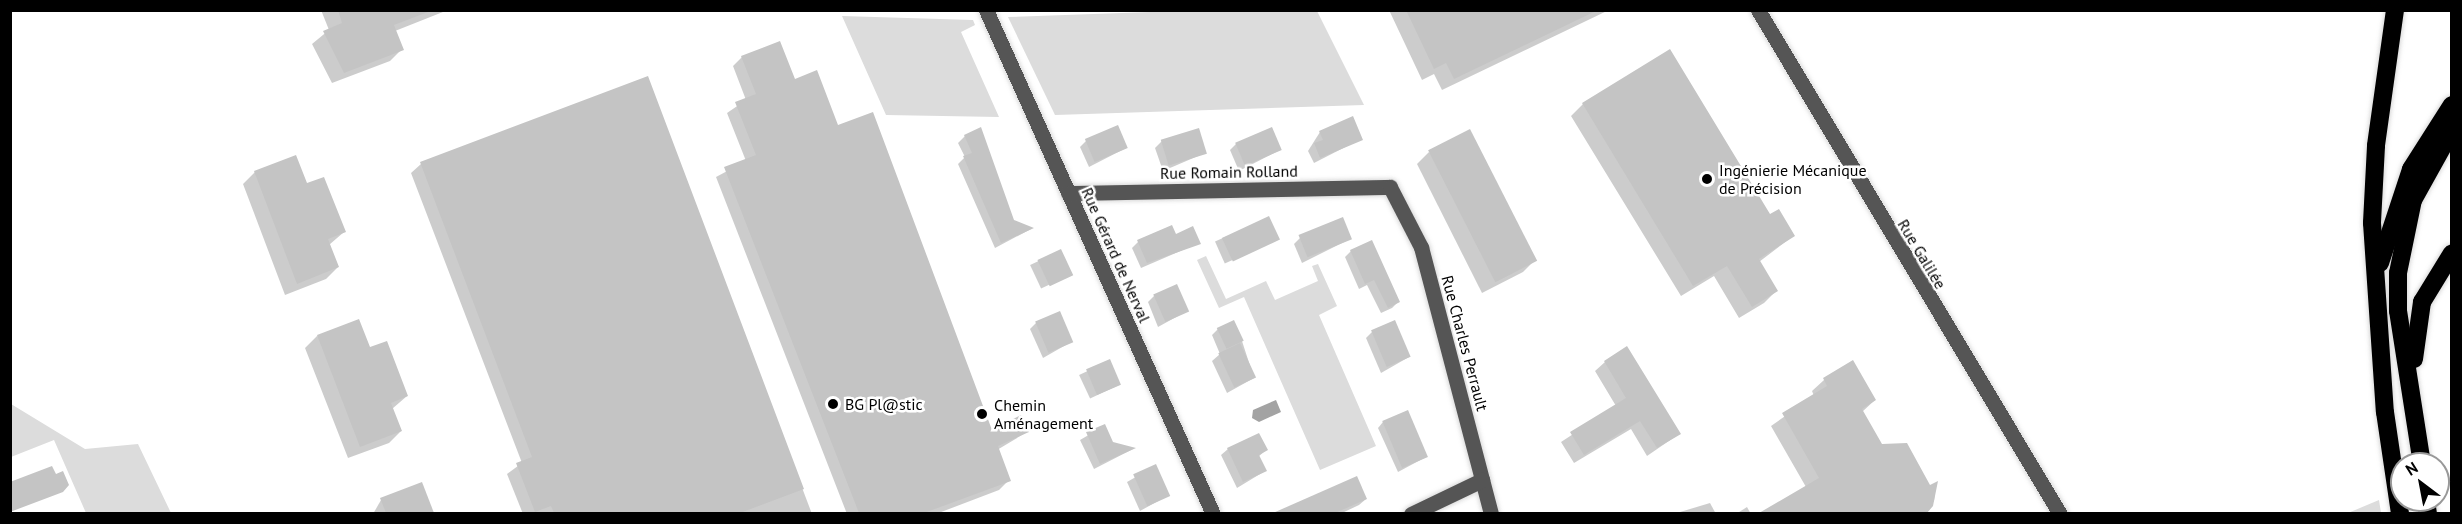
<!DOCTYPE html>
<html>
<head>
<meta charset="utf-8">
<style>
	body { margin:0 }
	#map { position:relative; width:2462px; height:524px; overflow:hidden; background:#fff; font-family:"PT Sans",sans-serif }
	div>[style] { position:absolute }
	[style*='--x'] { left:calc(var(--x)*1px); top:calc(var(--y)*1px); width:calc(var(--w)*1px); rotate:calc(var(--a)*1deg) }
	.green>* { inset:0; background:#dcdcdc }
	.water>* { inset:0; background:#a3a3a3 }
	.shadow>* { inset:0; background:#0003; transform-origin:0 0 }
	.building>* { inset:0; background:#c4c4c4; transform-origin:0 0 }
	.roads { filter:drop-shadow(0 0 2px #dbdbdb) drop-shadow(0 0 2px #dbdbdb) }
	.minor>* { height:15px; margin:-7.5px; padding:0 7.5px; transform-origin:7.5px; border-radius:7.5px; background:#555 }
	.highway>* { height:18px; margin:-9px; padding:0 9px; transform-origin:9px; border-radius:9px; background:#000 }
	.dots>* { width:16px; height:16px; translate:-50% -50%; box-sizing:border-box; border:3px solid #fff; border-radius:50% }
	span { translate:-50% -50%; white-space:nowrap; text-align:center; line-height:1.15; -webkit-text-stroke:5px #fff; paint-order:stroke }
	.poi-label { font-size:16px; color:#000 }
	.left { translate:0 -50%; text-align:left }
	.street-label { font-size:16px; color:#000 }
	.frame { position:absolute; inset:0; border:12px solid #000; pointer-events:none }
	.north { position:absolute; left:2390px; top:452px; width:60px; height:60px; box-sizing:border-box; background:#fff; border:2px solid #999; border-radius:50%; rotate:328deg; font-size:16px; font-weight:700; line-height:24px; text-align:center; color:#000 }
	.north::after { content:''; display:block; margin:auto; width:21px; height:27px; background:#000; clip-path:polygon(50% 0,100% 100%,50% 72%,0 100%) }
</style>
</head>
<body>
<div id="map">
	<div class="green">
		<i style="clip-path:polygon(1206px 10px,1317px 11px,1364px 105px,1055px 115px,1008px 17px)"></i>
		<i style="clip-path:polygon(842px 16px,973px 20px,975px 25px,961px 32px,999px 117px,886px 115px)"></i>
		<i style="clip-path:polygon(1206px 256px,1226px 299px,1266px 281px,1275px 300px,1318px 281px,1312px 266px,1318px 264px,1337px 306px,1319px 315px,1376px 446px,1320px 470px,1244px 297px,1219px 308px,1197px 260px)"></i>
		<i style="clip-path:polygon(11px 404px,85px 449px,138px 444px,171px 513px,86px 513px,54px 440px,11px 457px)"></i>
		<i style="clip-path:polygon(2379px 500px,2381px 513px,2348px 513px)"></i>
	</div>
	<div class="water">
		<i style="clip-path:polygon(1276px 400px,1281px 412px,1259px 422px,1252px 418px,1253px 410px)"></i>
	</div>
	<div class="shadow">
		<i style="clip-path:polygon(321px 10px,448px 10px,395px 31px,402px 49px,390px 61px,332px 83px,312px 44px,329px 30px)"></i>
		<i style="clip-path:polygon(1389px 10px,1609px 10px,1442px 90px,1434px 74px,1422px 80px)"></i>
		<i style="clip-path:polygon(742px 57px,794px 81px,838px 126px,991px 432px,1027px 432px,997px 450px,1009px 480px,999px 490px,936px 514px,847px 514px,716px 177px,746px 161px,727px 113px,746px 100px,733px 66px)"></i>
		<i style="clip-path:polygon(647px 78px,812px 514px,523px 514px,507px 474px,522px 463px,411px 173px,421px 164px)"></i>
		<i style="clip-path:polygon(1583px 104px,1793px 236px,1759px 262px,1776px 291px,1764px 303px,1739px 318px,1714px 276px,1681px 296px,1571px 116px)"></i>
		<i style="clip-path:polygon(1320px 132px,1361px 139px,1314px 163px,1308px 151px)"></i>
		<i style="clip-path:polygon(965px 136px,1013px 221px,1031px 229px,995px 248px,958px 164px,965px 157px,958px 143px)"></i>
		<i style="clip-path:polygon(1086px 141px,1126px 148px,1089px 167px,1080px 147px)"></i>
		<i style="clip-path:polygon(1162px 141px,1205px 153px,1163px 171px,1155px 148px)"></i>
		<i style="clip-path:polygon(1236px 144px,1280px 150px,1239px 171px,1230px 150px)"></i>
		<i style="clip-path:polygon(1429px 152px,1535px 260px,1523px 272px,1482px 293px,1417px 164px)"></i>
		<i style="clip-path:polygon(255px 172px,306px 185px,344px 232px,329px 245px,338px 267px,326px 279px,285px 295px,243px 184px)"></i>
		<i style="left:1268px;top:218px;width:24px;height:58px;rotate:66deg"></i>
		<i style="clip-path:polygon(1175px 236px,1199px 243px,1141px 268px,1132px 248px,1138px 242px)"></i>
		<i style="clip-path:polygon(1300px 238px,1350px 239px,1302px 263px,1294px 244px)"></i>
		<i style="left:1060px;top:251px;width:26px;height:33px;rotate:65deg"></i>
		<i style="clip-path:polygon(1351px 251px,1398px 302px,1392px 308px,1381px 313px,1367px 285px,1359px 289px,1345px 257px)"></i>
		<i style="clip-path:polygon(1154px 296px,1187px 311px,1158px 327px,1148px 302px)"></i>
		<i style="clip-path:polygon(1036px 323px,1071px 342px,1043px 358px,1030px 329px)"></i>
		<i style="clip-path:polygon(1218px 329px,1242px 341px,1254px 378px,1227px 393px,1212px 361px,1220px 354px,1212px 335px)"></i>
		<i style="clip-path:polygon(1372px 332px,1409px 357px,1381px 373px,1366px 338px)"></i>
		<i style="clip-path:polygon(317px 336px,369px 349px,407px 396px,392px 409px,401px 431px,389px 443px,348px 458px,305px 348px)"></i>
		<i style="left:1109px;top:361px;width:26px;height:33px;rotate:65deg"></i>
		<i style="clip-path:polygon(1605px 362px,1679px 434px,1647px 456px,1631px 429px,1574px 463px,1561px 442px,1616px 406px,1595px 371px)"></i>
		<i style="clip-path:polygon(1853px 363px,1875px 400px,1862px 412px,1881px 446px,1929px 488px,1936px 484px,1934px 501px,1924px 514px,1762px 514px,1806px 487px,1771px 426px,1814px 396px,1812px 391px,1824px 380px)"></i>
		<i style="clip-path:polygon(1383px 422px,1426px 457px,1398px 472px,1378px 428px)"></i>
		<i style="clip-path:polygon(1104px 426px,1112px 443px,1133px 449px,1094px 469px,1080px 440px)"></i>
		<i style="clip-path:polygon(1228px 449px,1266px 450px,1258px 457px,1265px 471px,1237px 488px,1221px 455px)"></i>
		<i style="clip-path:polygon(1155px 466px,1169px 495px,1140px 511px,1127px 482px)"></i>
		<i style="clip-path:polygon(1356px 478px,1366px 499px,1359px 505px,1340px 514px,1277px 514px)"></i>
		<i style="clip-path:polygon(421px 484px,432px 514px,373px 514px,381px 500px)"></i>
		<i style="clip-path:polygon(1710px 503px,1716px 514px,1679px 514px,1680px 512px)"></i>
		<i style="clip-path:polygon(1747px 507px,1751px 514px,1736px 514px)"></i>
	</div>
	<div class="building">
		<i style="clip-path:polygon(338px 10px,427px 10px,428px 12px,394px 25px,404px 50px,344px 73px,323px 31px,342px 23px)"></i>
		<i style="clip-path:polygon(1406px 10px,1598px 10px,1454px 79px,1446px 63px,1434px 69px)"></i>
		<i style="clip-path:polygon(780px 41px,795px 79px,817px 70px,838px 125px,873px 112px,992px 430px,1021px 415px,1029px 432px,998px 446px,1011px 481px,924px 513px,859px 513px,724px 167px,756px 155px,735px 102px,756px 94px,741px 56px)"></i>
		<i style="clip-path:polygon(1670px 49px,1770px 214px,1779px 209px,1795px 236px,1759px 259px,1778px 291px,1752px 307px,1727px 266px,1693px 286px,1582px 103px)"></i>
		<i style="clip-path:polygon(648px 76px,804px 489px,740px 513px,554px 513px,551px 506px,535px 512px,516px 463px,532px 457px,420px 162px)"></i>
		<i style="clip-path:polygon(1353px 116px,1363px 140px,1320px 158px,1314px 143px,1323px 140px,1319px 131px)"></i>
		<i style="left:1118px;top:125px;width:25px;height:36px;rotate:67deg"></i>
		<i style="clip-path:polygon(981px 127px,1014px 220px,1034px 228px,1001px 243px,963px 156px,972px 153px,964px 135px)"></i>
		<i style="left:1272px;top:127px;width:25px;height:40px;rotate:67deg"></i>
		<i style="left:1199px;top:128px;width:27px;height:40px;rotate:73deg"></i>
		<i style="left:1470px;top:129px;width:148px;height:47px;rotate:63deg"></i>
		<i style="clip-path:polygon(296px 155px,307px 183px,324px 177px,346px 232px,328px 239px,339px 267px,297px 284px,254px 171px)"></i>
		<i style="left:1269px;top:216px;width:26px;height:52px;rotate:65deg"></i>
		<i style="left:1343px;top:217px;width:24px;height:48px;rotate:68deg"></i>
		<i style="clip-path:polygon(1172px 225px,1176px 234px,1193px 226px,1201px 244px,1147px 263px,1137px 240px)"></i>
		<i style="clip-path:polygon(1372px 240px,1400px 302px,1388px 308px,1374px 280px,1365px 284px,1350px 250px)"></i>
		<i style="left:1061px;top:249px;width:29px;height:26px;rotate:65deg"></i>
		<i style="left:1177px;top:284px;width:30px;height:26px;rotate:66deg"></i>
		<i style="left:1060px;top:311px;width:34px;height:27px;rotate:67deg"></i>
		<i style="clip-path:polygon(359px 319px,370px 347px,387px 341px,408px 396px,391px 403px,402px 431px,360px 447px,317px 335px)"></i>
		<i style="left:1234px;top:320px;width:23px;height:19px;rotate:65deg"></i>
		<i style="left:1395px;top:320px;width:40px;height:26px;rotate:67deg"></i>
		<i style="left:1240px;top:343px;width:38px;height:24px;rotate:65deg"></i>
		<i style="clip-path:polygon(1627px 346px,1681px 434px,1657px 448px,1640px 421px,1584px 455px,1570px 432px,1626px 398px,1604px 361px)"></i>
		<i style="left:1110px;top:359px;width:28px;height:26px;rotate:67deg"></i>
		<i style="clip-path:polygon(1853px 360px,1876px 400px,1862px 409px,1882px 444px,1907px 443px,1930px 485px,1938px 481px,1933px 506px,1927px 513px,1759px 513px,1819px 478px,1782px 413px,1827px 386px,1823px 378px)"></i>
		<i style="left:1408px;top:410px;width:51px;height:28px;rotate:67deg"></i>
		<i style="clip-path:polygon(1105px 424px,1113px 442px,1136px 448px,1100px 464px,1086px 432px)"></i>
		<i style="clip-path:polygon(1259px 433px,1268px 450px,1259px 455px,1267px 471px,1243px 482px,1227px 448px)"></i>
		<i style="left:1156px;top:464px;width:35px;height:25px;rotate:66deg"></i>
		<i style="clip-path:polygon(52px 466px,56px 474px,63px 471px,69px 485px,63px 492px,10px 512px,10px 482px)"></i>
		<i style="clip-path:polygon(1357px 476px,1367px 499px,1335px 513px,1273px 513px)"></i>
		<i style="clip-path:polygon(422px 482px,434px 513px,386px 513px,380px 498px)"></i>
	</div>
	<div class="roads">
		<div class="minor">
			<i style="--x:986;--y:10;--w:553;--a:65.75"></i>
			<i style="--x:1758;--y:10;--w:588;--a:59.07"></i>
			<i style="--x:1068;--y:193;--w:322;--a:-1.1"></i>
			<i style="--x:1390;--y:187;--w:68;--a:62.7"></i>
			<i style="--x:1421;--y:247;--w:276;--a:75.3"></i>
			<i style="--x:1411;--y:514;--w:79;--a:-25.6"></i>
		</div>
		<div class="highway">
			<i style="--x:2395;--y:10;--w:137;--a:98"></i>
			<i style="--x:2376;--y:146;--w:77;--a:93"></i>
			<i style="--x:2372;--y:223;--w:189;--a:86.1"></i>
			<i style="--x:2385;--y:412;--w:103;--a:81.6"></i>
			<i style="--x:2380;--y:263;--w:99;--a:-71.7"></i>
			<i style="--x:2411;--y:169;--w:76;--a:-57.4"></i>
			<i style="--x:2414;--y:359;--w:58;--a:-82"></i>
			<i style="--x:2422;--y:302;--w:57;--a:-58.5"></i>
			<i style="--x:2422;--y:464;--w:155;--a:-98.9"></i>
			<i style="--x:2398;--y:311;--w:38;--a:-90"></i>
			<i style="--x:2398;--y:273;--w:75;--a:-78.4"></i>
			<i style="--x:2413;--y:200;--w:80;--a:-60.9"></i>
			<i style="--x:2426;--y:500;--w:14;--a:82"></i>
		</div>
	</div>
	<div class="dots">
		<i style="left:1707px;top:179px;background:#000"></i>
		<i style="left:833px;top:404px;background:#000"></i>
		<i style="left:982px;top:414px;background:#000"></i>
	</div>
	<div class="poi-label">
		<span class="left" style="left:1719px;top:179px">Ingénierie Mécanique<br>de Précision</span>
		<span class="left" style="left:845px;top:404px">BG Pl@stic</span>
		<span class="left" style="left:994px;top:414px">Chemin<br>Aménagement</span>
	</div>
	<div class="street-label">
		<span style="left:1229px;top:172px;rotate:-1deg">Rue Romain Rolland</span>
		<span style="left:1922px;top:254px;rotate:59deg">Rue Galilée</span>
		<span style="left:1116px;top:255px;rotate:66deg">Rue Gérard de Nerval</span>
		<span style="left:1465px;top:343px;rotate:75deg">Rue Charles Perrault</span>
	</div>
	<div class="frame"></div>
	<div class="north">N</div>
</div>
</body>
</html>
